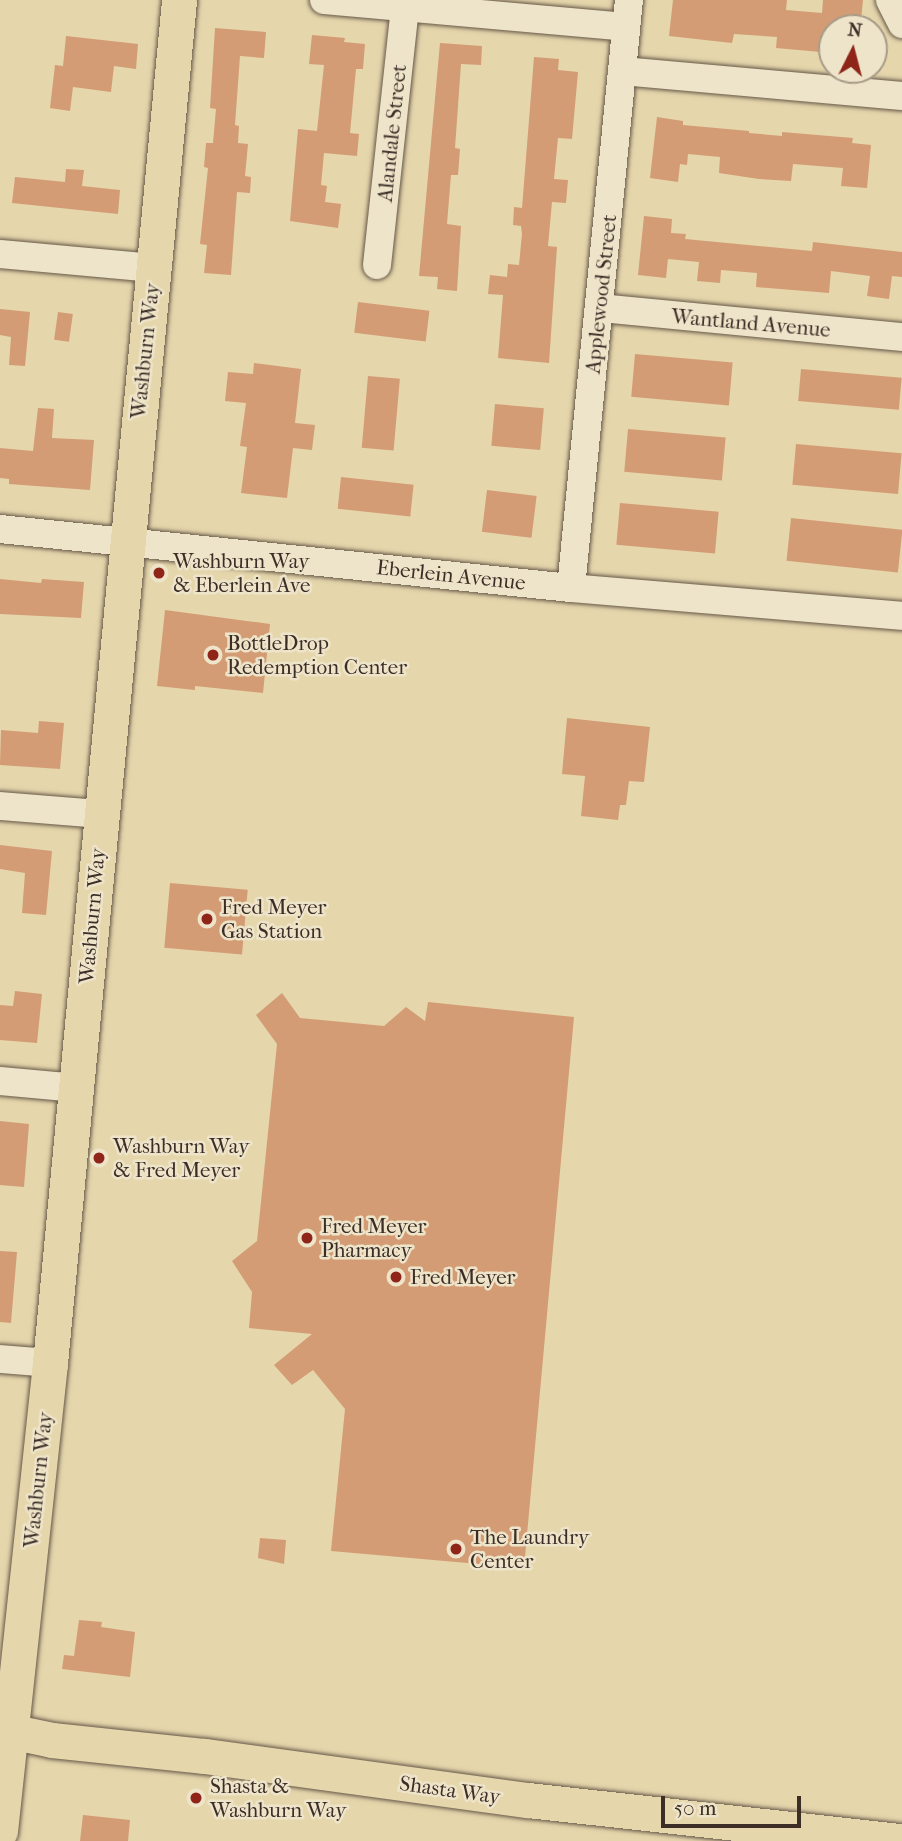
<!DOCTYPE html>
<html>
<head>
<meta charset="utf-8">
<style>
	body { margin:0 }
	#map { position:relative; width:902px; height:1841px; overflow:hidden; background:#e5d6ac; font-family:"IM FELL French Canon",serif }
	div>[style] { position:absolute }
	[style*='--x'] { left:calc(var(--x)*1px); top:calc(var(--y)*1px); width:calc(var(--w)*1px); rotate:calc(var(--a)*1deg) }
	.building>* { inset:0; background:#d49c74; transform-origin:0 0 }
	.roads { filter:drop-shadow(0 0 2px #665848) drop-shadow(0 0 2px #665848) }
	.minor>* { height:28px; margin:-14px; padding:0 14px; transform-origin:14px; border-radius:14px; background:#eee4c9 }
	.major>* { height:35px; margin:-17.5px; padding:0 17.5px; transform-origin:17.5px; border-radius:17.5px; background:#e5d6ac }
	.dots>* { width:19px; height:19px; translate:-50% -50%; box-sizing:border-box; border:4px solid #eee4c9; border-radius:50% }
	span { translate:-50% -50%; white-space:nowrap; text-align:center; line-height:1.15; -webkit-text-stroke:5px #eee4c9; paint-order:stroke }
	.street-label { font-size:21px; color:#3c2e27 }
	.poi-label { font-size:21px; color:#3c2e27 }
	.left { translate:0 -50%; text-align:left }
	.north { position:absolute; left:818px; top:14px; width:70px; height:70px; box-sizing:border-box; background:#eee4c9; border:2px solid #a79b88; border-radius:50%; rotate:6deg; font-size:19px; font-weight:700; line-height:28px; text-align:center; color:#3c2e27 }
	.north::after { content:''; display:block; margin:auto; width:24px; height:32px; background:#8f2418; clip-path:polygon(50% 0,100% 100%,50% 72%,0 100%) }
	.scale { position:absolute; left:661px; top:1796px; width:140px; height:32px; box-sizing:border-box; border:4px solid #3c2e27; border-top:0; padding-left:9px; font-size:21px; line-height:24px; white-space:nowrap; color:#3c2e27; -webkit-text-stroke:5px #eee4c9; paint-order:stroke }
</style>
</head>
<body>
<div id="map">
	<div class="building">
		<i style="clip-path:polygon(673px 0,787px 0,786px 10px,822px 13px,823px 0,863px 0,861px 20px,849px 19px,848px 28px,832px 28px,832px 53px,776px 48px,777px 37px,734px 34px,732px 43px,669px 36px)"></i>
		<i style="clip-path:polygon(215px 28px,266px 32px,264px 58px,240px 56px,235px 125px,239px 126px,238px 143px,248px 144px,245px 176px,251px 177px,250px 193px,237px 192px,231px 275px,204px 273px,207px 245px,200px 244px,208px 168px,204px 167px,206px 143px,213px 143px,216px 109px,210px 108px)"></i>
		<i style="clip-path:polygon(312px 35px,345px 38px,344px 42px,365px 44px,363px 69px,356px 69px,350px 133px,359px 134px,357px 156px,324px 153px,321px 185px,327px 186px,325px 202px,341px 204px,338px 228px,290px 221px,298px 129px,317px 131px,324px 65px,309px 64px)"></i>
		<i style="clip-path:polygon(66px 36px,138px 44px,136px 69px,114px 66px,111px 92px,73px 87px,70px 111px,50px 108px,55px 65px,63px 66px)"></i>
		<i style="clip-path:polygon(440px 43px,482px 46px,481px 65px,461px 64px,455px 148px,460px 149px,458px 175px,451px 175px,447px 224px,461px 226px,457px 291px,437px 289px,438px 277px,419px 276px)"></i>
		<i style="clip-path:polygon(534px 57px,559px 59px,558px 70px,578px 72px,572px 139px,558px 138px,554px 179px,568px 180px,566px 203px,552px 202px,548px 246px,557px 247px,549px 363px,498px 358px,503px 295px,488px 294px,490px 275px,507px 277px,508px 264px,519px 265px,522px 234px,521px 226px,513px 225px,514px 207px,522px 208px)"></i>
		<i style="clip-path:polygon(657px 117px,683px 121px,683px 125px,749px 131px,749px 133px,782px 136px,782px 132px,853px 138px,852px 143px,871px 145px,867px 188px,841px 186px,843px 168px,793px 164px,791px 181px,759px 179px,719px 173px,720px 157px,688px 154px,687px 165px,680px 164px,678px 182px,650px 178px)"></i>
		<i style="clip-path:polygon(66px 169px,84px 170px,82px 186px,120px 190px,118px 214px,12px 203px,15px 177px,65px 182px)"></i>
		<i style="clip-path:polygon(644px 216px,672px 219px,671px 233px,686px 234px,685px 239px,812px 251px,813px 242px,902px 252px,902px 277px,892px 276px,889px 299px,867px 296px,870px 276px,831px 271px,829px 293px,756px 287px,757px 273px,721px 270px,720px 283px,697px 281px,699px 262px,668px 259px,666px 278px,638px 275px)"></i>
		<i style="left:358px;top:302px;width:72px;height:31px;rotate:7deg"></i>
		<i style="clip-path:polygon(0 309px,30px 312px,25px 366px,9px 365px,11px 337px,0 335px)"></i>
		<i style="left:58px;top:312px;width:15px;height:28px;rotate:8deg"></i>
		<i style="left:635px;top:354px;width:98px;height:43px;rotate:5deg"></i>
		<i style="clip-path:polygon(254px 363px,301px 369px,295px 423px,315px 425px,312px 450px,293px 448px,287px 498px,241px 493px,247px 447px,240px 446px,246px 403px,225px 401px,228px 372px,253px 374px)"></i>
		<i style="left:801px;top:369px;width:101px;height:32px;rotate:5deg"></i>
		<i style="left:368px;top:376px;width:32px;height:72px;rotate:5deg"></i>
		<i style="left:495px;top:404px;width:49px;height:42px;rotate:5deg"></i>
		<i style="clip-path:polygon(38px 408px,54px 409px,52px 438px,94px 440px,90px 490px,9px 484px,9px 479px,0 478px,0 448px,33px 451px)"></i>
		<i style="left:628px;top:429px;width:98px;height:43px;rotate:5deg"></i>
		<i style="left:796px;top:444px;width:106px;height:41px;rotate:5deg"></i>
		<i style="left:341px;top:477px;width:73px;height:32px;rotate:6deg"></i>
		<i style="left:487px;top:490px;width:50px;height:42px;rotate:7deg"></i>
		<i style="left:620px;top:503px;width:99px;height:42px;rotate:5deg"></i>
		<i style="left:791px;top:518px;width:112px;height:43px;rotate:6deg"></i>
		<i style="clip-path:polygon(0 579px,41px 583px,42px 579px,84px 582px,81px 618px,0 614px)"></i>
		<i style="clip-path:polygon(165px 610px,270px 624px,263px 693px,195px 686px,195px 690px,157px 686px)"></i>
		<i style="clip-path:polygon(567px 718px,650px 727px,644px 782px,629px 781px,626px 805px,620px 805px,618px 820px,581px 816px,585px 776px,562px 774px)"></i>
		<i style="clip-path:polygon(39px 721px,64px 723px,60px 769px,0 765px,1px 730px,38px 733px)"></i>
		<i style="clip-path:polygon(0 845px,52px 851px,46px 915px,22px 913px,25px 873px,0 869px)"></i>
		<i style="left:170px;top:883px;width:78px;height:65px;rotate:5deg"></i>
		<i style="clip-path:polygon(15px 991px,42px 994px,37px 1043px,0 1040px,0 1005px,13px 1006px)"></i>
		<i style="clip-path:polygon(282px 993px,300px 1018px,384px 1026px,406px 1007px,425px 1021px,428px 1002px,574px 1017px,524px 1568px,331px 1551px,345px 1409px,313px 1370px,292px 1385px,274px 1365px,312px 1334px,249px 1328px,252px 1292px,232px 1261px,257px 1241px,277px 1044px,256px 1015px)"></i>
		<i style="clip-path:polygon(0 1121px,29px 1124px,24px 1187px,0 1185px)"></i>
		<i style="clip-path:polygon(0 1251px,17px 1252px,11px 1323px,0 1322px)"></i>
		<i style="clip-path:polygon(260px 1538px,286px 1540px,284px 1564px,258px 1558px)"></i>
		<i style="clip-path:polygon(79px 1620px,102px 1622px,101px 1627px,135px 1632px,130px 1677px,62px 1669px,64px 1655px,74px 1656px)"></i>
		<i style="clip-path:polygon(83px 1815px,130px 1820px,128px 1841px,80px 1841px)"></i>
	</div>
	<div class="roads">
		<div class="minor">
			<i style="--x:324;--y:0;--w:303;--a:5.1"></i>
			<i style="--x:890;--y:0;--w:27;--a:63"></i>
			<i style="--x:622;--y:71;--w:281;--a:5.1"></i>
			<i style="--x:0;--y:254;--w:154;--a:5.2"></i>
			<i style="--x:377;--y:265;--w:267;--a:-83.8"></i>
			<i style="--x:600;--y:308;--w:303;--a:5.5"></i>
			<i style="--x:0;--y:529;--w:574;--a:5.9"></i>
			<i style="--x:571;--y:588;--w:332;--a:4.8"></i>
			<i style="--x:571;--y:588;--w:591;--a:-84.37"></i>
			<i style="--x:0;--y:806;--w:100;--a:4.6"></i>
			<i style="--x:0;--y:1081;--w:77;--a:5.2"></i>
			<i style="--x:0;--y:1359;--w:50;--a:4.6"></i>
		</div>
		<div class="major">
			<i style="--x:0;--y:1729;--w:53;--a:11.9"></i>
			<i style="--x:52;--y:1740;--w:154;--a:6"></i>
			<i style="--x:205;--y:1756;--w:326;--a:7.8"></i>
			<i style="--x:528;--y:1800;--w:375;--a:6.3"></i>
			<i style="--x:0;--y:1831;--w:471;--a:-83.9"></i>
			<i style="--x:50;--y:1363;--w:1369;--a:-84.59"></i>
		</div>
	</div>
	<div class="dots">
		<i style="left:159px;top:573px;background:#8f2418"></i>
		<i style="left:213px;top:655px;background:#8f2418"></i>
		<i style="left:207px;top:919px;background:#8f2418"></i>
		<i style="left:99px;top:1158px;background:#8f2418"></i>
		<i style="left:307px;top:1238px;background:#8f2418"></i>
		<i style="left:396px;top:1277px;background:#8f2418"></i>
		<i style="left:456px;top:1549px;background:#8f2418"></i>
		<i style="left:196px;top:1798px;background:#8f2418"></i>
	</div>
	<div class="street-label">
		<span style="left:392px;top:133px;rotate:-84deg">Alandale Street</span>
		<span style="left:601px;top:294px;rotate:-84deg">Applewood Street</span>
		<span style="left:751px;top:323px;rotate:5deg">Wantland Avenue</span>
		<span style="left:145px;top:351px;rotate:-84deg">Washburn Way</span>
		<span style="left:451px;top:575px;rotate:6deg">Eberlein Avenue</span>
		<span style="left:92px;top:916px;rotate:-85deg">Washburn Way</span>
		<span style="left:38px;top:1480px;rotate:-84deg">Washburn Way</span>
		<span style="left:450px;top:1790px;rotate:8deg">Shasta Way</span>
	</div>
	<div class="poi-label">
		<span class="left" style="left:173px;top:573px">Washburn Way<br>&amp; Eberlein Ave</span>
		<span class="left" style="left:227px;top:655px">BottleDrop<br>Redemption Center</span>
		<span class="left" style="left:221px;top:919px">Fred Meyer<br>Gas Station</span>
		<span class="left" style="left:113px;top:1158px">Washburn Way<br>&amp; Fred Meyer</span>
		<span class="left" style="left:321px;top:1238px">Fred Meyer<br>Pharmacy</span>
		<span class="left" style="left:410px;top:1277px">Fred Meyer</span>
		<span class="left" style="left:470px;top:1549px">The Laundry<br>Center</span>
		<span class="left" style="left:210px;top:1798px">Shasta &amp;<br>Washburn Way</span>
	</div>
	<div class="north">N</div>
	<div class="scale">50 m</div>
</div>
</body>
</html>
